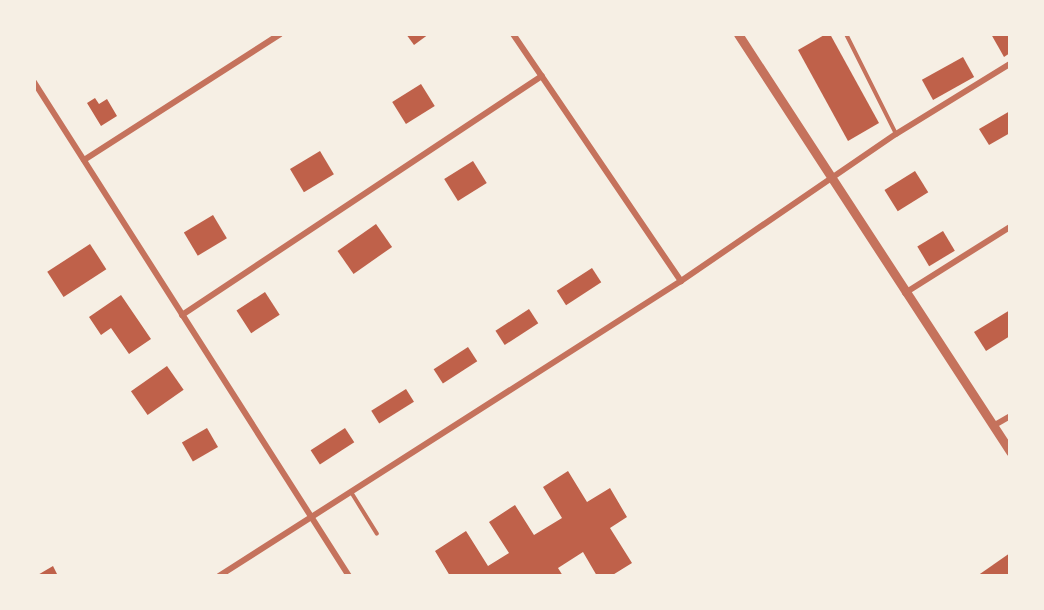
<!DOCTYPE html>
<html>
<head>
<meta charset="utf-8">
<style>
	body { margin:0 }
	#map { position:relative; width:1044px; height:610px; overflow:hidden; background:#f6efe4; font-family:"Source Sans 3",sans-serif }
	div>[style] { position:absolute }
	[style*='--x'] { left:calc(var(--x)*1px); top:calc(var(--y)*1px); width:calc(var(--w)*1px); rotate:calc(var(--a)*1deg) }
	.building>* { inset:0; background:#bf614a; transform-origin:0 0 }
	.service>* { height:4px; margin:-2px; padding:0 2px; transform-origin:2px; border-radius:2px; background:#c5725c }
	.minor>* { height:6px; margin:-3px; padding:0 3px; transform-origin:3px; border-radius:3px; background:#c5725c }
	.tertiary>* { height:9px; margin:-4.5px; padding:0 4.5px; transform-origin:4.5px; border-radius:4.5px; background:#c5725c }
	span { translate:-50% -50%; white-space:nowrap; text-align:center; line-height:1.15; -webkit-text-stroke:5px #f6efe4; paint-order:stroke }
	.frame { position:absolute; inset:0; border:36px solid #f6efe4; pointer-events:none }
</style>
</head>
<body>
<div id="map">
	<div class="building">
		<i style="clip-path:polygon(406px 34px,429px 34px,414px 45px)"></i>
		<i style="clip-path:polygon(826px 34px,830px 34px,879px 123px,848px 141px,798px 50px)"></i>
		<i style="clip-path:polygon(991px 34px,1010px 34px,1010px 53px,1004px 57px)"></i>
		<i style="left:963px;top:57px;width:23px;height:47px;rotate:61deg"></i>
		<i style="left:421px;top:84px;width:26px;height:34px;rotate:58deg"></i>
		<i style="clip-path:polygon(95px 98px,99px 104px,107px 99px,117px 116px,101px 126px,87px 103px)"></i>
		<i style="clip-path:polygon(1010px 111px,1010px 133px,989px 145px,979px 129px)"></i>
		<i style="left:320px;top:151px;width:27px;height:35px;rotate:59deg"></i>
		<i style="left:473px;top:161px;width:26px;height:34px;rotate:58deg"></i>
		<i style="left:915px;top:171px;width:25px;height:36px;rotate:58deg"></i>
		<i style="left:213px;top:215px;width:27px;height:34px;rotate:59deg"></i>
		<i style="left:376px;top:224px;width:28px;height:47px;rotate:55deg"></i>
		<i style="left:943px;top:231px;width:23px;height:30px;rotate:59deg"></i>
		<i style="left:90px;top:244px;width:30px;height:51px;rotate:57deg"></i>
		<i style="left:592px;top:268px;width:17px;height:42px;rotate:57deg"></i>
		<i style="left:265px;top:292px;width:27px;height:34px;rotate:57deg"></i>
		<i style="clip-path:polygon(121px 295px,151px 339px,129px 354px,111px 328px,101px 335px,89px 317px)"></i>
		<i style="left:529px;top:309px;width:17px;height:40px;rotate:57deg"></i>
		<i style="clip-path:polygon(1010px 310px,1010px 336px,986px 351px,974px 332px)"></i>
		<i style="left:468px;top:347px;width:17px;height:41px;rotate:57deg"></i>
		<i style="left:167px;top:366px;width:29px;height:44px;rotate:55deg"></i>
		<i style="left:406px;top:389px;width:15px;height:41px;rotate:58deg"></i>
		<i style="left:207px;top:428px;width:22px;height:29px;rotate:60deg"></i>
		<i style="left:345px;top:428px;width:17px;height:41px;rotate:57deg"></i>
		<i style="clip-path:polygon(568px 471px,587px 502px,610px 488px,627px 517px,610px 528px,632px 563px,611px 576px,597px 576px,583px 552px,558px 568px,563px 576px,450px 576px,435px 551px,466px 531px,488px 566px,509px 553px,489px 522px,515px 505px,534px 535px,562px 518px,543px 487px)"></i>
		<i style="clip-path:polygon(1010px 553px,1010px 576px,977px 576px)"></i>
		<i style="clip-path:polygon(53px 566px,58px 576px,36px 576px)"></i>
	</div>
	<div class="service">
		<i style="--x:846;--y:34;--w:112;--a:63.4"></i>
		<i style="--x:351;--y:492;--w:49;--a:58.2"></i>
	</div>
	<div class="minor">
		<i style="--x:513;--y:34;--w:299;--a:55.8"></i>
		<i style="--x:34;--y:82;--w:586;--a:57.48"></i>
		<i style="--x:84;--y:160;--w:233;--a:-32.7"></i>
		<i style="--x:905;--y:293;--w:124;--a:-32.2"></i>
		<i style="--x:182;--y:315;--w:432;--a:-33.6"></i>
		<i style="--x:993;--y:426;--w:20;--a:-30"></i>
		<i style="--x:219;--y:576;--w:548;--a:-32.56"></i>
		<i style="--x:681;--y:281;--w:260;--a:-34.4"></i>
		<i style="--x:896;--y:134;--w:134;--a:-31.6"></i>
	</div>
	<div class="tertiary">
		<i style="--x:738;--y:34;--w:499;--a:56.9"></i>
	</div>
	<div class="frame"></div>
</div>
</body>
</html>
